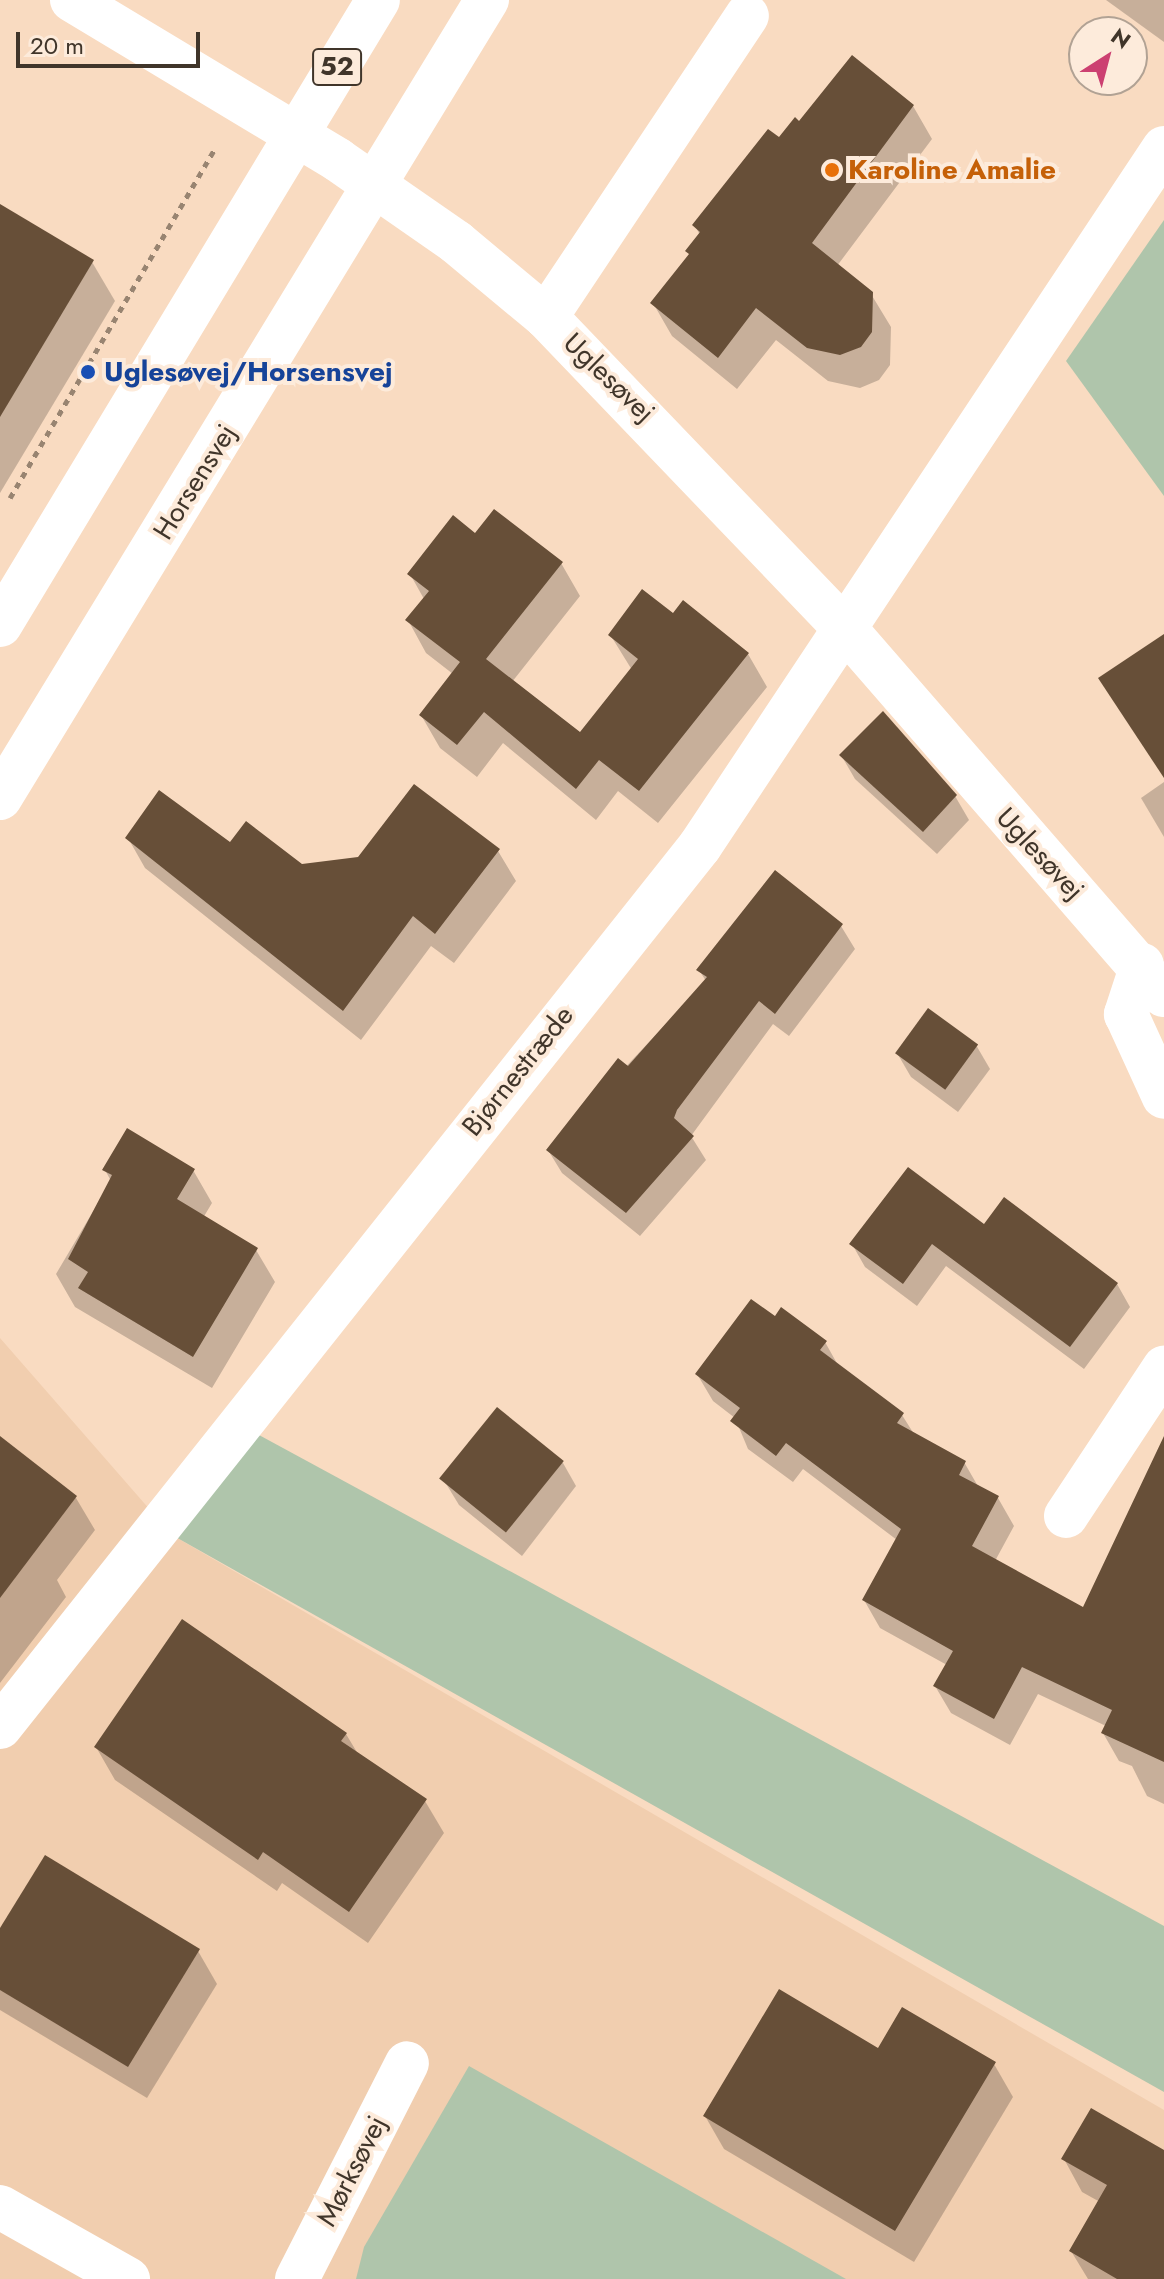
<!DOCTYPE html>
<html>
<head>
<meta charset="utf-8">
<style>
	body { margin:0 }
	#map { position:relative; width:1164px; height:2279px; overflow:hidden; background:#f9dbc1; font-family:Jost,sans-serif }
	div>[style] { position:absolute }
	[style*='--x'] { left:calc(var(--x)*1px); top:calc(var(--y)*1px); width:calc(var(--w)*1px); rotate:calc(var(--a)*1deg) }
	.built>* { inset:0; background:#f1ceaf }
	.green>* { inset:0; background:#afc5ab }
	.shadow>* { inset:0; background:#0003 }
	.building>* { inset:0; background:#674f38; transform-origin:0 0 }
	.path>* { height:5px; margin-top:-2.5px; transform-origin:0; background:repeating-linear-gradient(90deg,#988471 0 6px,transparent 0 12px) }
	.minor>* { height:44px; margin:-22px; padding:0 22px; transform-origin:22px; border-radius:22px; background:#fff }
	.major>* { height:44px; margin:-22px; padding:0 22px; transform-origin:22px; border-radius:22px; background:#fff }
	.dots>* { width:22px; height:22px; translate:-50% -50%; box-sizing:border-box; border:4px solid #fdebdb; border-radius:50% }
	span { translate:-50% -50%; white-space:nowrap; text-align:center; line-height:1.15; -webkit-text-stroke:8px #fdebdb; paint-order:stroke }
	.shield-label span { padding:2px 6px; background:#fdebdb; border:2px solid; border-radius:6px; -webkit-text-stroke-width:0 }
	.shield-label { font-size:26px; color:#40352a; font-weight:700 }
	.food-label { font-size:28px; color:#c56008; font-weight:700 }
	.left { translate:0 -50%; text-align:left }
	.transit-label { font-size:28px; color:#164399; font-weight:700 }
	.street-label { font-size:28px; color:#40352a }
	.north { position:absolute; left:1068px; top:16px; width:80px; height:80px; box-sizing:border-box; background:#fdebdb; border:2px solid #b1a294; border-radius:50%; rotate:36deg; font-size:22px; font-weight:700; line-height:32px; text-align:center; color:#40352a }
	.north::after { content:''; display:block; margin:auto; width:28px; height:36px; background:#cc4071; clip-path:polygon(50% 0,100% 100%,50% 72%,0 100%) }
	.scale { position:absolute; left:16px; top:32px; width:184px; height:36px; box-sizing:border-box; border:4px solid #40352a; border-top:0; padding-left:10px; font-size:24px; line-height:28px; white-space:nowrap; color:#40352a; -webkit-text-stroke:6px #fdebdb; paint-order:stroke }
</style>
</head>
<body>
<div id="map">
	<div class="built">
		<i style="clip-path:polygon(0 1338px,172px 1535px,1164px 2110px,1164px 2279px,0 2279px)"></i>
	</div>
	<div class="green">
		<i style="clip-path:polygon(1164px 220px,1164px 496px,1066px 361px)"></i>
		<i style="clip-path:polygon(259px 1435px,1164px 1926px,1164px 2092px,172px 1535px)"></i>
		<i style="clip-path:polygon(469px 2066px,846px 2279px,356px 2279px,364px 2247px)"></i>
	</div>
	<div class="shadow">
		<i style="clip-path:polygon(1106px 0,1164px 0,1164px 42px)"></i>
		<i style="clip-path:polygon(913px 106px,932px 139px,837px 266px,871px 294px,891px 327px,890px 365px,879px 380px,860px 388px,828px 381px,776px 340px,737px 389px,672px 336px,653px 303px,690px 257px,700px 235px,695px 226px,779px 139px,800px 124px)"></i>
		<i style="clip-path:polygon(0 206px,92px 262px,115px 301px,0 493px)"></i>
		<i style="clip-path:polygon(475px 536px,561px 563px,580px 596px,512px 682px,580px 735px,632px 670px,611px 636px,673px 615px,748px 654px,767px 687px,658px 823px,618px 791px,596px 820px,503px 743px,477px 777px,440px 748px,421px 715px,453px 674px,426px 653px,408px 620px,424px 599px,410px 574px)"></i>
		<i style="clip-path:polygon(841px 755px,955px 796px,969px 820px,937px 854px,855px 779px)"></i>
		<i style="clip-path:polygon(1164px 782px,1164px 837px,1141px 798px)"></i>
		<i style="clip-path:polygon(128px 838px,230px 844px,301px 866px,498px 851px,516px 881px,454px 963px,431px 946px,361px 1040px,145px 868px)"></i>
		<i style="clip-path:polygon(841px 926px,855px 949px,789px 1036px,773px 1024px,691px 1136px,706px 1160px,640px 1236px,562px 1173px,548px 1150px,706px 981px,699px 970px)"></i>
		<i style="clip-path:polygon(976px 1045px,990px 1069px,958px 1112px,911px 1077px,897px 1053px)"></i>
		<i style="clip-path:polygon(105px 1170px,193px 1170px,212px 1203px,203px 1218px,256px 1250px,275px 1282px,212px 1388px,75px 1307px,56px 1274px,111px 1181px)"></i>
		<i style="clip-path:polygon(984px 1227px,1117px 1284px,1130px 1307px,1084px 1369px,946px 1266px,917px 1306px,865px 1267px,852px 1244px)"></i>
		<i style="clip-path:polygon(775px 1319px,825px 1342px,839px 1367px,902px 1415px,914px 1434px,964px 1462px,979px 1488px,998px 1498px,1014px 1526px,995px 1561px,1084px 1610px,1164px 1475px,1164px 1804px,1147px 1796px,1132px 1766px,1119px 1761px,1103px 1733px,1106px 1726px,1038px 1694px,1010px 1745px,951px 1713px,935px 1686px,947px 1665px,880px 1628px,864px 1600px,897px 1540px,803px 1469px,793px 1482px,748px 1449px,735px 1418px,713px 1401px,697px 1374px)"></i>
		<i style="clip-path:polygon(497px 1410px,563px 1463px,576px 1486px,522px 1556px,459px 1505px,445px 1482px)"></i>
		<i style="clip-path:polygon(0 1439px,76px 1498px,95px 1530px,57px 1580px,66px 1597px,0 1683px)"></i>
		<i style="clip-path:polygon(346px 1734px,358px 1754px,425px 1801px,444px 1833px,368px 1943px,282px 1883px,277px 1891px,115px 1780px,96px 1747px)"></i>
		<i style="clip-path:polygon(0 1932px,198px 1951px,217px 1984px,147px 2098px,0 2010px)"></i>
		<i style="clip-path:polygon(879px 2050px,994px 2064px,1013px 2097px,914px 2262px,724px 2149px,705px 2116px)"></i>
		<i style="clip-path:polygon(1164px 2152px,1164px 2279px,1088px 2279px,1071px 2251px,1100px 2202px,1082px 2192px,1064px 2159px)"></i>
	</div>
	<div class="building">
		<i style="clip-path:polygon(852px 55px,914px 105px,812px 243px,873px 292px,872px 332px,861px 347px,840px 355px,807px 348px,756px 308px,718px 358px,650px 303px,689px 254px,685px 251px,700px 232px,692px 225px,768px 129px,779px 137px,795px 117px,799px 121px)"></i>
		<i style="clip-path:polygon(0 204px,94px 260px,0 417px)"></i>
		<i style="clip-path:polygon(494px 509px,563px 562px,486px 659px,580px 732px,638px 659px,608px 635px,642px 589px,673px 613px,683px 600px,749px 653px,639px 791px,599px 760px,576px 789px,484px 712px,457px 745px,419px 715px,460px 662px,405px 620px,429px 591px,407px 574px,453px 515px,475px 533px)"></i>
		<i style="clip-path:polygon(1164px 634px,1164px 778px,1098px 678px)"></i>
		<i style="clip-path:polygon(883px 711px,957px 795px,923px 832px,839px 755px)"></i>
		<i style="clip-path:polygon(414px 784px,500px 849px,435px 934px,413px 916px,343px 1011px,125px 838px,159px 790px,230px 842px,246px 821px,302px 864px,358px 857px)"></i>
		<i style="clip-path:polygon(775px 870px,843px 924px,775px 1014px,759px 1001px,677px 1110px,674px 1118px,694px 1136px,626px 1213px,546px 1150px,618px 1058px,628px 1066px,707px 977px,696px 970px)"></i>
		<i style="left:928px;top:1008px;width:62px;height:56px;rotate:36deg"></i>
		<i style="clip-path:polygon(127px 1128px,195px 1169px,177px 1199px,258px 1248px,193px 1357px,78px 1288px,88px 1272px,68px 1259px,112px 1175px,102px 1170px)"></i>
		<i style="clip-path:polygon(908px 1167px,984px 1224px,1004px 1197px,1118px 1283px,1070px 1347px,932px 1244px,903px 1284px,849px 1244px)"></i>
		<i style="clip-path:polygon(751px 1299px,775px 1316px,781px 1307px,827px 1341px,820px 1350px,904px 1413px,897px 1423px,966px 1461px,959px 1475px,999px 1496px,972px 1546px,1083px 1607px,1164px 1436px,1164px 1762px,1101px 1733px,1112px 1710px,1022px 1667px,994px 1719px,933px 1686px,953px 1651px,862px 1600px,901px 1529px,786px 1443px,776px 1456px,730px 1421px,740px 1408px,695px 1374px)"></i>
		<i style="left:497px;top:1407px;width:86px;height:92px;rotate:39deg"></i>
		<i style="clip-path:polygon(0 1436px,77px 1496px,0 1598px)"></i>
		<i style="clip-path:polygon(182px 1619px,347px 1733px,341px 1741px,427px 1799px,349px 1912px,263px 1852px,258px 1860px,94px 1747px)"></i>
		<i style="clip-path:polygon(45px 1855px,200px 1949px,128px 2067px,0 1990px,0 1928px)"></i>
		<i style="clip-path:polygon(779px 1989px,878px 2048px,902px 2007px,996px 2062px,895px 2231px,703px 2116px)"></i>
		<i style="clip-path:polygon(1091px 2108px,1164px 2150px,1164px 2279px,1117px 2279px,1069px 2251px,1107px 2185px,1061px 2159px)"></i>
	</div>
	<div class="path">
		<i style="--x:10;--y:498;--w:406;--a:-59.6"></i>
	</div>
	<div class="minor">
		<i style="--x:72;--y:0;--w:310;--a:31"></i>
		<i style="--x:338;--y:160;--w:144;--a:34.8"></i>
		<i style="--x:456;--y:242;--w:117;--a:39.8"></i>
		<i style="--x:546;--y:317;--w:436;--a:46.2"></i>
		<i style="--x:848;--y:632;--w:481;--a:49"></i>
		<i style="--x:546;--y:317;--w:362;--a:-56.3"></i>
		<i style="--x:1142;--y:965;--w:52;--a:108.1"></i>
		<i style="--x:1126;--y:1014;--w:91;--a:65.4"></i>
		<i style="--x:1066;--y:1516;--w:178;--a:-56.5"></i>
		<i style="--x:0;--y:1727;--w:1125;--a:-51.53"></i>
		<i style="--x:700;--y:846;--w:838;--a:-56.39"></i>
		<i style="--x:0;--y:2207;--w:147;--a:29.4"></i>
		<i style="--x:297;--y:2279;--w:242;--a:-63"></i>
	</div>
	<div class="major">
		<i style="--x:0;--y:625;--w:730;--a:-58.83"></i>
		<i style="--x:0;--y:798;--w:935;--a:-58.61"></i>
	</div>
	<div class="dots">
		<i style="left:832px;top:170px;background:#e8710a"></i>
		<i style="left:88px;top:372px;background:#1a4fb4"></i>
	</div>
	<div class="shield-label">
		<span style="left:337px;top:67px">52</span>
	</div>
	<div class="food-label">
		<span class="left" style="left:848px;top:170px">Karoline Amalie</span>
	</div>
	<div class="transit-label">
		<span class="left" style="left:104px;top:372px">Uglesøvej/Horsensvej</span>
	</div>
	<div class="street-label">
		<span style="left:609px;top:378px;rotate:44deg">Uglesøvej</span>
		<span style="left:195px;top:482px;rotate:-58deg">Horsensvej</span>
		<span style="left:1040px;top:854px;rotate:47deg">Uglesøvej</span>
		<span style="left:518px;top:1071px;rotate:-51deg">Bjørnestræde</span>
		<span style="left:352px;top:2171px;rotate:-63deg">Mørksøvej</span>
	</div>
	<div class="north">N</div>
	<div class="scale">20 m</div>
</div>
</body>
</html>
